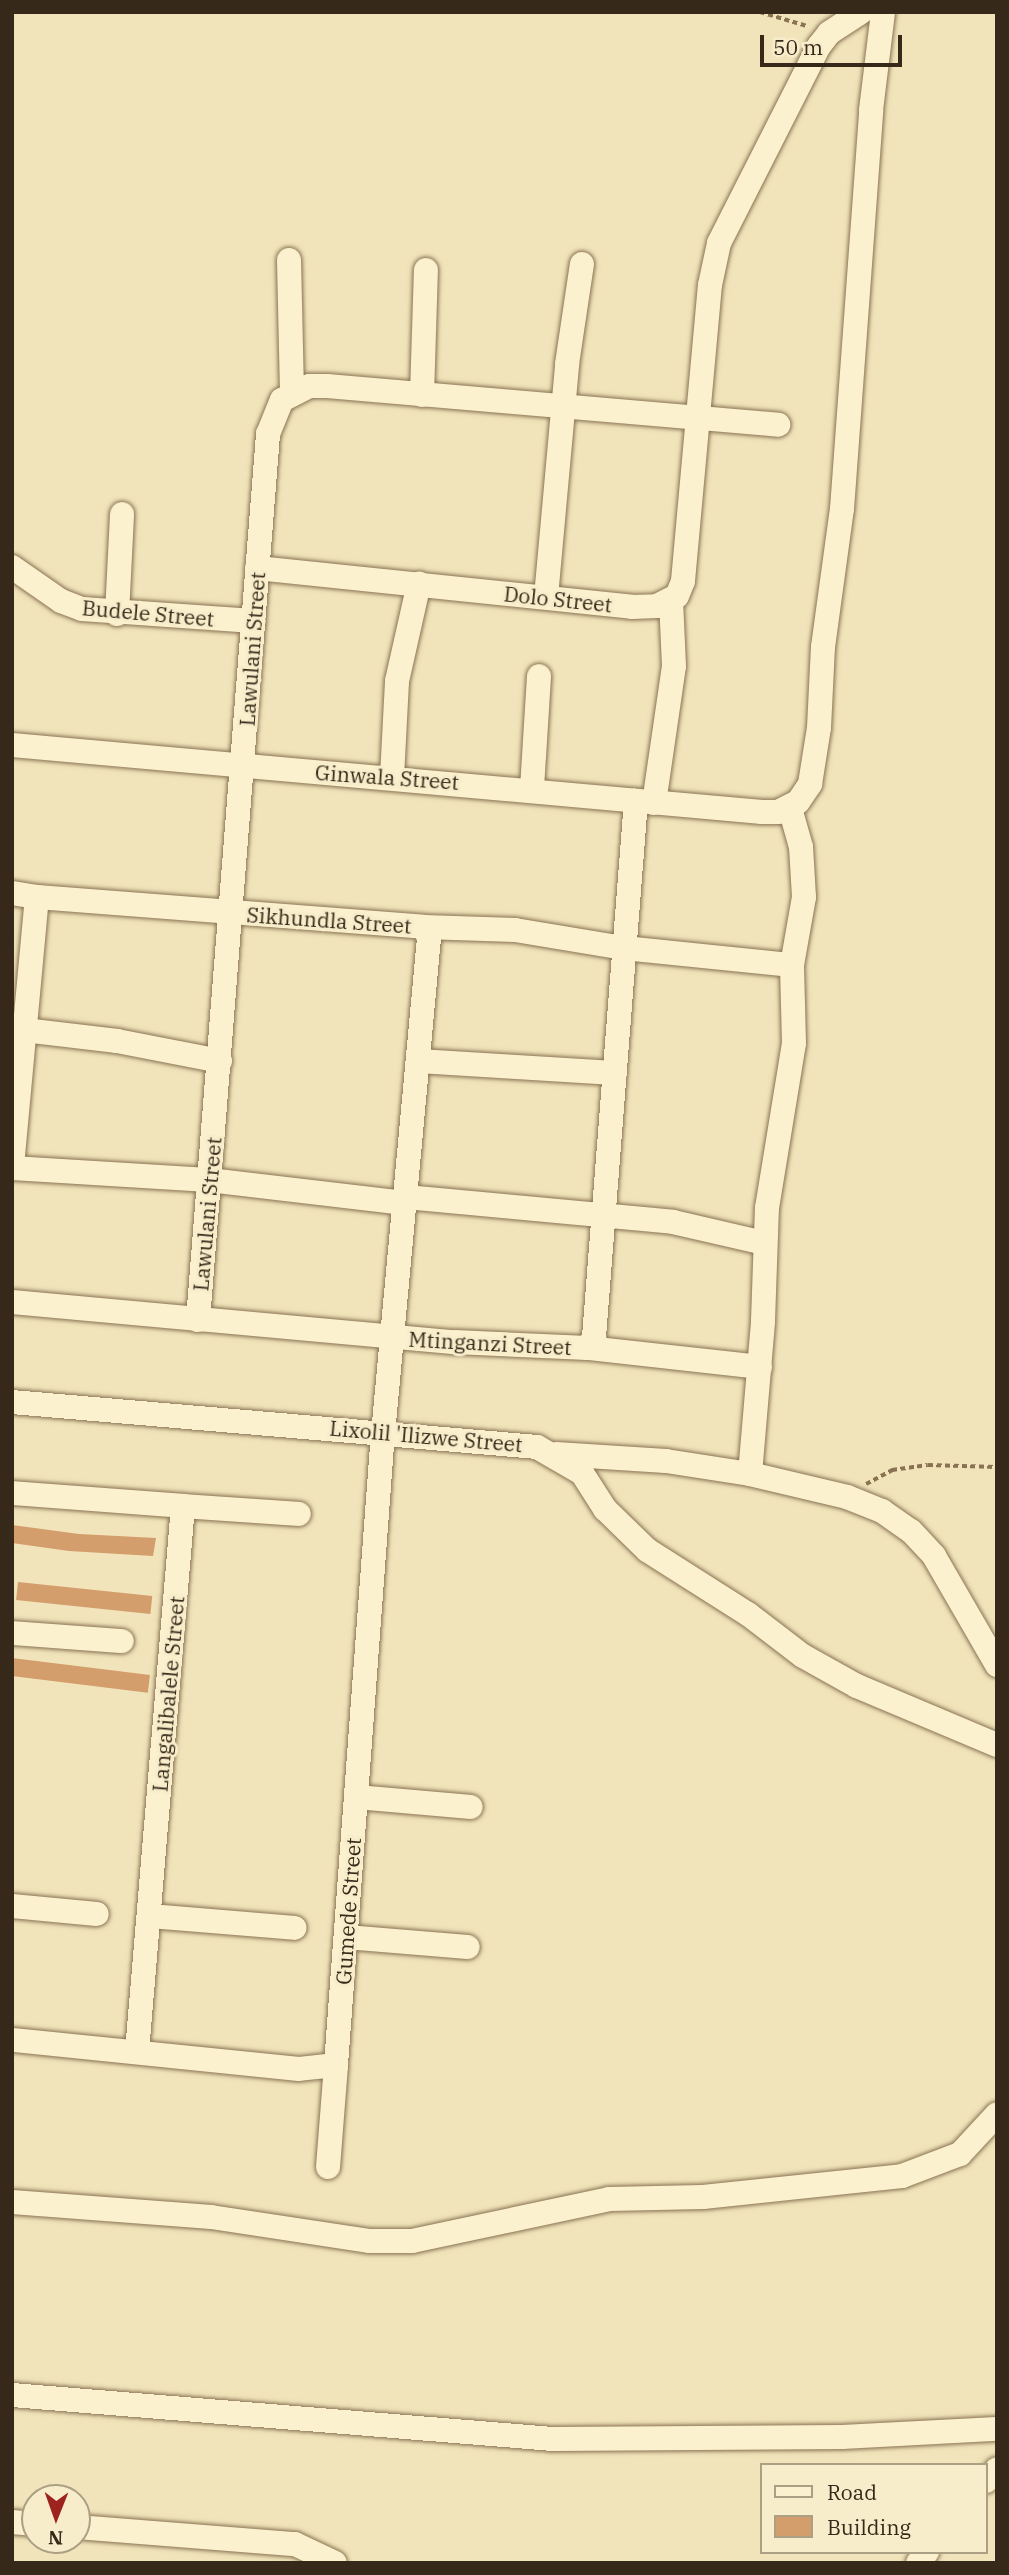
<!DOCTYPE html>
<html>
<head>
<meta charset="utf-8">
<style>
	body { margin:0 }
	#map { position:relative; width:1009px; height:2575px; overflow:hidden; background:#f1e4ba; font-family:"IBM Plex Serif",serif }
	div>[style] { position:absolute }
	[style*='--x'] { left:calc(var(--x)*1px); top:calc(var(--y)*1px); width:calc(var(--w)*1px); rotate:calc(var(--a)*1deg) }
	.building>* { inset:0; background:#d39d6c; transform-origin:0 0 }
	.path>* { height:3.5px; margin-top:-1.75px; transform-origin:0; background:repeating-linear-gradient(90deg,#897353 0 5px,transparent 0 8.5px) }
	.roads { filter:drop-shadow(0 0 2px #897353) drop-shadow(0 0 2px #897353) }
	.minor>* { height:24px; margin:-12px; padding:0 12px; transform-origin:12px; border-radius:12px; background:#fcf1ce }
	span { translate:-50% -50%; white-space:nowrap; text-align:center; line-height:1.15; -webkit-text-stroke:6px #f8edca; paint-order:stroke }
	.street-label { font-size:21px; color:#37291a }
	.frame { position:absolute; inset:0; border:14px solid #37291a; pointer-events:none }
	.legend { position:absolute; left:760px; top:2463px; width:228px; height:91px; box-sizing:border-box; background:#f8edca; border:2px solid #ab9f84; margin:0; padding:9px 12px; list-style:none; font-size:21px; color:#37291a }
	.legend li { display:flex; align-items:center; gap:14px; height:35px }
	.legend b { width:35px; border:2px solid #ab9f84 }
	.north { position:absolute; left:21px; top:2484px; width:70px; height:70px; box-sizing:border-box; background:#f8edca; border:2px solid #ab9f84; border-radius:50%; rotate:181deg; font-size:19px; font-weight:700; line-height:28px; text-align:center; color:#37291a }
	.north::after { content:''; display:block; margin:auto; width:24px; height:32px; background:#9d241e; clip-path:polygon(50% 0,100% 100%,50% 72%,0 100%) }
	.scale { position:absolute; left:760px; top:35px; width:142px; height:32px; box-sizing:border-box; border:4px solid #37291a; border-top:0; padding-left:9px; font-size:21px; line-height:24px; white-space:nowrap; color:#37291a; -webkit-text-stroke:5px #f8edca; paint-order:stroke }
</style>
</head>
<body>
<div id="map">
	<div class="building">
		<i style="clip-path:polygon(12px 1525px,79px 1534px,156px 1538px,153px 1556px,69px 1551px,12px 1543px)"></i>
		<i style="left:18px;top:1582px;width:135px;height:18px;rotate:6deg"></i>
		<i style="left:12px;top:1658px;width:139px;height:18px;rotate:7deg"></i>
	</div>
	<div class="path">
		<i style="--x:760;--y:12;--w:49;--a:16.6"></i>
		<i style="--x:866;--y:1484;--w:30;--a:-28"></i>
		<i style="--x:892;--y:1470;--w:36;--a:-8"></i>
		<i style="--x:928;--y:1465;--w:69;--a:1.7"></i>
	</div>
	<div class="roads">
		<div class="minor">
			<i style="--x:289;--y:260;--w:132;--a:88.7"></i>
			<i style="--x:422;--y:395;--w:125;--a:-88.2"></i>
			<i style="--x:12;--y:567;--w:60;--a:34.8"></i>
			<i style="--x:61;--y:601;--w:22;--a:21"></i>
			<i style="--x:82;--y:609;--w:172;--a:4"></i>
			<i style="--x:257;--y:568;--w:377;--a:5.9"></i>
			<i style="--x:632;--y:607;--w:25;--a:-2"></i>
			<i style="--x:657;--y:606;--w:22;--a:-27"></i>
			<i style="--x:677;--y:596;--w:16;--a:-68"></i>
			<i style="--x:683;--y:581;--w:297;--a:-84.8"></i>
			<i style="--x:710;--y:285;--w:43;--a:-77.9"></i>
			<i style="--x:719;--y:243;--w:221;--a:-63.1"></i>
			<i style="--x:819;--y:46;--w:16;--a:-52"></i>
			<i style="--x:829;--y:33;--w:38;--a:-33"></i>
			<i style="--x:546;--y:597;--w:234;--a:-84.8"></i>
			<i style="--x:567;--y:364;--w:101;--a:-81.5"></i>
			<i style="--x:117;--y:614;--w:100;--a:-87.1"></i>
			<i style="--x:12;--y:745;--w:753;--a:5.1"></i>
			<i style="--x:762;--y:812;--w:16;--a:0"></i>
			<i style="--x:778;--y:812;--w:22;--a:-27"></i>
			<i style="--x:798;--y:802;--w:22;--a:-56"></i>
			<i style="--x:810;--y:784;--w:57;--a:-80.9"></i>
			<i style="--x:819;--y:728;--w:81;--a:-87.2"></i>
			<i style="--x:823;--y:647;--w:139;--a:-82.2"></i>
			<i style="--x:842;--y:509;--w:400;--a:-85.8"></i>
			<i style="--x:871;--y:110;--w:99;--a:-83"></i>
			<i style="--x:392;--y:777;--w:96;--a:-87"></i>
			<i style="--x:397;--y:681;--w:100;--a:-77.3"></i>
			<i style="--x:532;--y:788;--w:112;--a:-86.4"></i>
			<i style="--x:654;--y:803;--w:138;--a:-81.7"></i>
			<i style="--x:674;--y:666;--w:65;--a:-92.6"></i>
			<i style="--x:12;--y:893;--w:25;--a:9"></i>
			<i style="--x:424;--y:927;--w:91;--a:1.9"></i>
			<i style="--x:515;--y:930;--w:110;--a:9.4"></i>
			<i style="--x:624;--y:948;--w:169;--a:5.8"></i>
			<i style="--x:24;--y:1030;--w:94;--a:6.7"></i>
			<i style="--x:117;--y:1041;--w:105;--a:11"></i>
			<i style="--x:418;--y:1061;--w:197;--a:3.5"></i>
			<i style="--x:12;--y:1166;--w:270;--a:-84.7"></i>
			<i style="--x:37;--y:897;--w:388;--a:4.4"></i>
			<i style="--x:424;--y:927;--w:12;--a:66"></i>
			<i style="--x:429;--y:938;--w:496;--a:95.3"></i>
			<i style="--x:383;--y:1432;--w:635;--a:94.25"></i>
			<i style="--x:336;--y:2065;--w:37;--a:174"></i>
			<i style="--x:299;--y:2069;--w:288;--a:-174.2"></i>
			<i style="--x:12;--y:1168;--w:197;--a:3.5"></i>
			<i style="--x:209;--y:1180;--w:197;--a:6.7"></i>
			<i style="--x:406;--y:1197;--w:268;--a:5.3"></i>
			<i style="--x:673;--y:1222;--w:93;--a:13"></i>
			<i style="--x:12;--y:1302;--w:445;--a:5.2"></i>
			<i style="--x:455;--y:1342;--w:133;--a:2.6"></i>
			<i style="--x:588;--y:1348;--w:13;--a:-61"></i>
			<i style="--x:594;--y:1337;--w:538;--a:-85.52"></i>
			<i style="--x:198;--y:1320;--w:889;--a:-85.48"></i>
			<i style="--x:268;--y:434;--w:37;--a:-68"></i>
			<i style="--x:282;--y:400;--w:30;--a:-27"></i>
			<i style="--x:309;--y:386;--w:18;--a:0"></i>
			<i style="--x:327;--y:386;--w:453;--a:4.9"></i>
			<i style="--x:588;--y:1348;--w:173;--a:6.3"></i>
			<i style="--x:12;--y:1402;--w:527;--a:4.9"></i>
			<i style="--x:537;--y:1447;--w:52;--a:30"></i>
			<i style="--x:582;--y:1473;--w:43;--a:57.4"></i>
			<i style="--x:605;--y:1509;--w:59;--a:44.3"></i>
			<i style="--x:647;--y:1550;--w:120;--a:32.4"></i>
			<i style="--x:748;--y:1614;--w:69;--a:37.4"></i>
			<i style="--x:803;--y:1656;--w:62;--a:29.1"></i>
			<i style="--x:857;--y:1686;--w:152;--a:22.9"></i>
			<i style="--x:556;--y:1454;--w:110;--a:3.6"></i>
			<i style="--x:666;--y:1461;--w:85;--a:8.8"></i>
			<i style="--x:750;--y:1474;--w:100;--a:13.3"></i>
			<i style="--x:847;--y:1497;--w:38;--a:22"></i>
			<i style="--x:882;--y:1511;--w:35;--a:35"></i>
			<i style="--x:911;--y:1531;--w:34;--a:47"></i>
			<i style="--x:934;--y:1556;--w:126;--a:60"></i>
			<i style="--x:750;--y:1474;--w:154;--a:-85.1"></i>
			<i style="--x:763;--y:1321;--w:113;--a:-88"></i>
			<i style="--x:767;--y:1208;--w:167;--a:-80.7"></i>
			<i style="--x:794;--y:1043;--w:78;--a:-91.5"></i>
			<i style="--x:792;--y:965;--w:69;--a:-80"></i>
			<i style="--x:804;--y:897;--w:50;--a:-93.4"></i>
			<i style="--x:801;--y:847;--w:41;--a:-105.8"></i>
			<i style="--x:12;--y:1493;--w:171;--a:4.3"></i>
			<i style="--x:183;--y:1506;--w:548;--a:94.82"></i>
			<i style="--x:183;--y:1506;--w:116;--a:3.9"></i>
			<i style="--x:12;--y:1633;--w:110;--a:4.2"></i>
			<i style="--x:357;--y:1797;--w:114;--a:5"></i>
			<i style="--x:12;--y:1906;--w:85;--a:5.4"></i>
			<i style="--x:150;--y:1916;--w:145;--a:4.7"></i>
			<i style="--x:346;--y:1937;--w:122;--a:4.7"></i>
			<i style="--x:328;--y:2167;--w:102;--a:-85.5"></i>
			<i style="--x:12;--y:2202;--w:200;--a:4.3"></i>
			<i style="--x:211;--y:2217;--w:161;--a:8.6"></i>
			<i style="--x:370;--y:2241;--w:42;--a:0"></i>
			<i style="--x:412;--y:2241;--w:201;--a:-12"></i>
			<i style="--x:609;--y:2199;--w:94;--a:-1.2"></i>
			<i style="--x:703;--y:2197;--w:200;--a:-6"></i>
			<i style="--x:902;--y:2176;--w:62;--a:-20.8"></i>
			<i style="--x:960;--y:2154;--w:54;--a:-47.2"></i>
			<i style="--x:12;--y:2395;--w:543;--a:4.65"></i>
			<i style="--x:553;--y:2439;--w:289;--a:-0.4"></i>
			<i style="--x:842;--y:2437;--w:155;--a:-3"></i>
			<i style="--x:986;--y:2481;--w:16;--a:-47"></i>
			<i style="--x:12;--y:2522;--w:23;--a:5"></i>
			<i style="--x:77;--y:2527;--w:219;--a:4.5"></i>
			<i style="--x:295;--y:2544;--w:44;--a:25.4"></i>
			<i style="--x:918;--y:2563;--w:14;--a:-51"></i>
		</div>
	</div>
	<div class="street-label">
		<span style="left:558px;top:599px;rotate:6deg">Dolo Street</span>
		<span style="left:148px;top:613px;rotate:5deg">Budele Street</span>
		<span style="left:252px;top:649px;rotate:-86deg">Lawulani Street</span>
		<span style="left:387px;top:777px;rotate:4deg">Ginwala Street</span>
		<span style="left:329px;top:920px;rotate:4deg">Sikhundla Street</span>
		<span style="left:207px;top:1214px;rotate:-85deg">Lawulani Street</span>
		<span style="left:490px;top:1343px;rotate:3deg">Mtinganzi Street</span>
		<span style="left:426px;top:1436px;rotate:5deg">Lixolil 'Ilizwe Street</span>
		<span style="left:168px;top:1694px;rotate:-85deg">Langalibalele Street</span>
		<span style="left:348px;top:1911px;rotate:-86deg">Gumede Street</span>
	</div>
	<div class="frame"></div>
	<ul class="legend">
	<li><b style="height:9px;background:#fcf1ce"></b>Road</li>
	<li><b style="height:19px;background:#d39d6c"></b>Building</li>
	</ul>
	<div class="north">N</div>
	<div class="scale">50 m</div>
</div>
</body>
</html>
